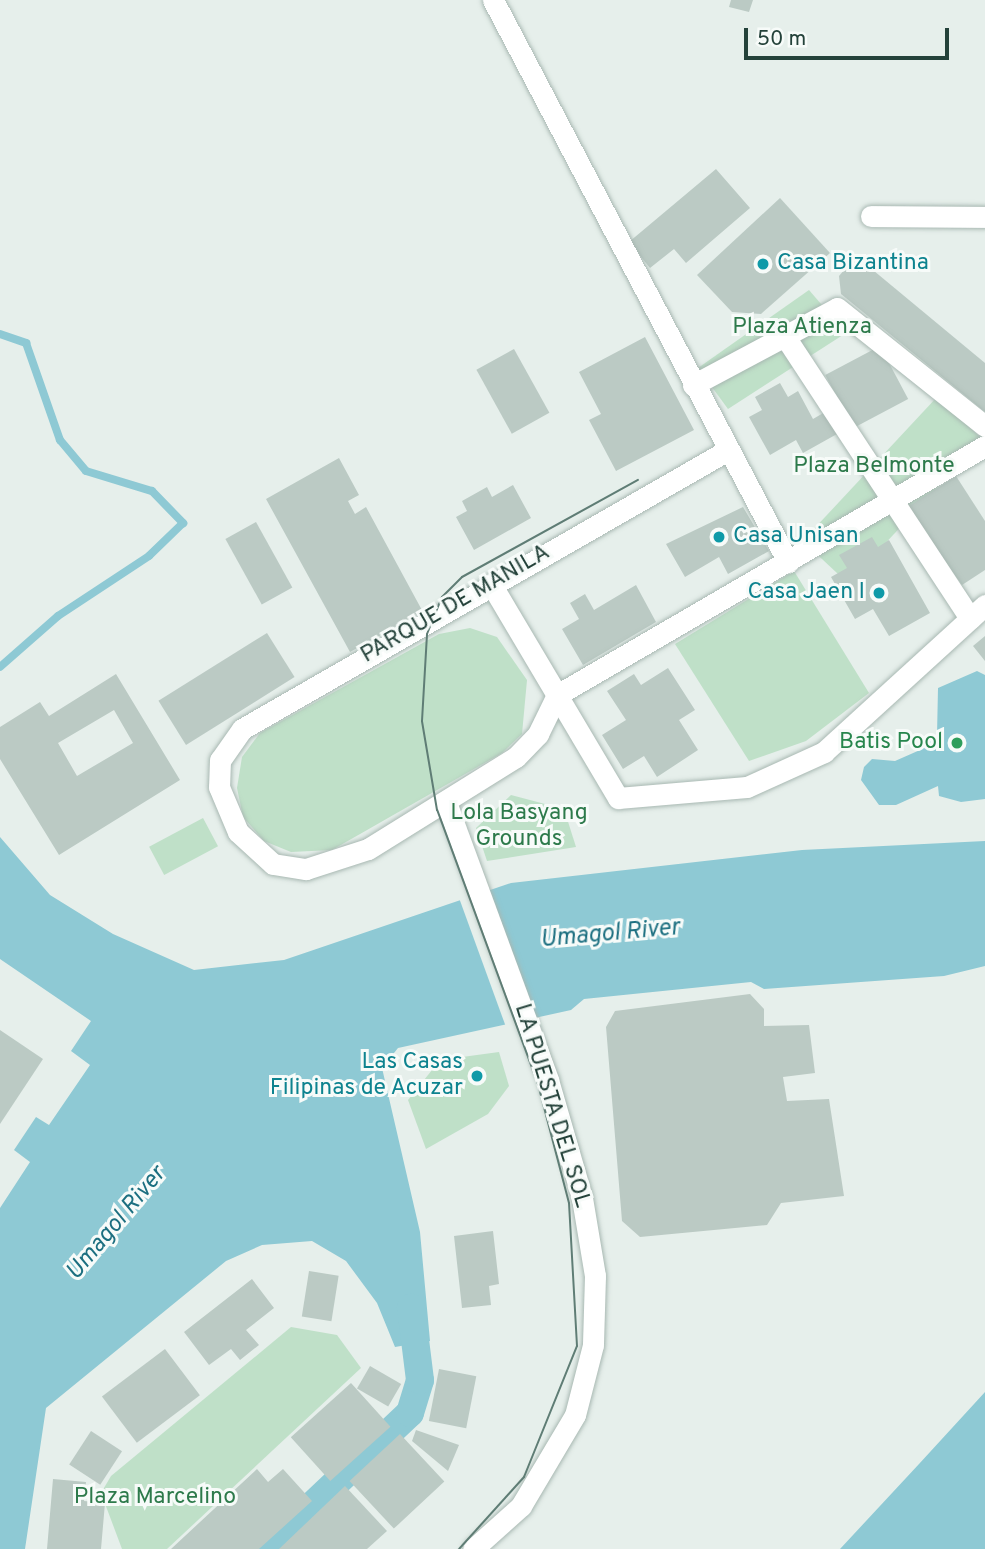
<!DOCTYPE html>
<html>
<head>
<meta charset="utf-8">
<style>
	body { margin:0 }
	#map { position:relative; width:985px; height:1549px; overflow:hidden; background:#e6efeb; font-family:Overpass,sans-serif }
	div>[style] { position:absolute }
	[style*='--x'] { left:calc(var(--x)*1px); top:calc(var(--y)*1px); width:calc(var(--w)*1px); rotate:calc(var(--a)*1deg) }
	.green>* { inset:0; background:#bfe0c8; transform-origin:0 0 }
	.water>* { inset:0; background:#8ec9d4 }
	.pier>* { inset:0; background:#e6efeb; transform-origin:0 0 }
	.stream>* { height:8px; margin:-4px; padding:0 4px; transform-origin:4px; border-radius:4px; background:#8ec9d4 }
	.canal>* { height:28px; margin:-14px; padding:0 14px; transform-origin:14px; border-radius:14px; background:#8ec9d4 }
	.building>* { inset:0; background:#bbcac4; transform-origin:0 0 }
	.roads { filter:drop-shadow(0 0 2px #a8b8b2) drop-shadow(0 0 2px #a8b8b2) }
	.minor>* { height:21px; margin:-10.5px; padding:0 10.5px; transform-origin:10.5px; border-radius:10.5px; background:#fff }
	.tram>* { height:2px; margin:-1px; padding:0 1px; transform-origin:1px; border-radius:1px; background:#5f7d75 }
	.dots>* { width:19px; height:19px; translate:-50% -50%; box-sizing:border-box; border:4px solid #f7fbf9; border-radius:50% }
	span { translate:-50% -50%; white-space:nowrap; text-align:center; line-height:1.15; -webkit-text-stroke:6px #f7fbf9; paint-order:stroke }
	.culture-label { font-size:23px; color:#0d838f }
	.left { translate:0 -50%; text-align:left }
	.right { translate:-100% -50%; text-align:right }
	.park-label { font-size:23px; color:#2d7a4b }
	.street-label { font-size:23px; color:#24423a }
	.leisure-label { font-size:23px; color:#27864d }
	.water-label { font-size:24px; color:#1c6f80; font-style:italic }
	.scale { position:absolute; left:744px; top:28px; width:205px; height:32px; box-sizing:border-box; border:4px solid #24423a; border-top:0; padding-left:9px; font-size:21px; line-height:24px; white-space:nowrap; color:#24423a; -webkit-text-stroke:5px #f7fbf9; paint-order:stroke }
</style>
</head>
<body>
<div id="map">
	<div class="green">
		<i style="clip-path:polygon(809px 290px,846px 333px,728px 409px,698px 368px)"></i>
		<i style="left:937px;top:397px;width:62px;height:197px;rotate:43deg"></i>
		<i style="clip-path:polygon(794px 571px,869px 693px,806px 741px,749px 761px,675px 644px)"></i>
		<i style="clip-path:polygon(470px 628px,497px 637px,527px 680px,522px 734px,502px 753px,332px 850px,291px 852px,264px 841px,243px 817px,237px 788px,242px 757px,260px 733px,439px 634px)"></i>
		<i style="clip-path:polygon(511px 795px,564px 809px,576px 847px,487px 861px,476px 828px)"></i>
		<i style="left:203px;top:818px;width:32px;height:61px;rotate:62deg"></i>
		<i style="clip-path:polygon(499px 1052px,509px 1086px,488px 1114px,426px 1149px,408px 1100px,440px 1060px)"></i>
		<i style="clip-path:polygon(291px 1327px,337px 1335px,361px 1368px,167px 1549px,122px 1549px,101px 1493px,111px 1476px)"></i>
	</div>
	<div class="water">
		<i style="clip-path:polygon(977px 671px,985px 675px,985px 799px,961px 802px,939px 796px,938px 786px,896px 805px,879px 805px,861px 780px,864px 767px,872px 759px,895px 761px,920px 750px,937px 735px,938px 688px)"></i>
		<i style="clip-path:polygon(0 837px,50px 895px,113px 934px,194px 970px,284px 960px,511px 883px,802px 850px,985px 841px,985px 966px,944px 976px,764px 989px,751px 982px,584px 999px,571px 1010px,398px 1048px,382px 1068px,420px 1232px,430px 1341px,395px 1347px,377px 1303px,346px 1261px,312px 1241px,262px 1245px,226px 1261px,46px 1408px,25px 1549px,0 1549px,0 1208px,30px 1162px,14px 1150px,36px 1117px,49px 1125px,90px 1065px,71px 1051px,91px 1021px,0 959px)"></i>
		<i style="clip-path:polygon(985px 1392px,985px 1549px,840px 1549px,919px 1464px)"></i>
	</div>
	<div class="pier">
		<i style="left:488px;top:887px;width:145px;height:31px;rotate:70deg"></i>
	</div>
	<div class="stream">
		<i style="--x:0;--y:334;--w:28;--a:19"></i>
		<i style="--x:26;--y:343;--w:103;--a:70.7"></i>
		<i style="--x:60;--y:440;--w:40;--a:50"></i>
		<i style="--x:86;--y:471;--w:69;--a:16.9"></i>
		<i style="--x:152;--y:491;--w:45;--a:45.9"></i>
		<i style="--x:183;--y:523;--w:47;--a:135.9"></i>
		<i style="--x:149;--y:556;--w:109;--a:146.6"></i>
		<i style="--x:58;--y:616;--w:77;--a:138.7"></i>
	</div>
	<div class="canal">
		<i style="--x:266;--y:1549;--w:198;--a:-43.4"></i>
		<i style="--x:410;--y:1413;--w:34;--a:-73"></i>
		<i style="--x:420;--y:1380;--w:73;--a:-97.1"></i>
	</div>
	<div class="building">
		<i style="clip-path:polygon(731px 0,753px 0,749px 12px,729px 7px)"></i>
		<i style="clip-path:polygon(716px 169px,750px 208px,686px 263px,674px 249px,650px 268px,629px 242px)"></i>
		<i style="clip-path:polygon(780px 198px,830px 253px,761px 314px,732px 312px,697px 275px)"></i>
		<i style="clip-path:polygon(856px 256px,985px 363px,985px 412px,841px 294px,839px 276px)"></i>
		<i style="clip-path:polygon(645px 337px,694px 430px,616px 471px,589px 420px,601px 414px,579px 372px)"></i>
		<i style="left:880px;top:346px;width:60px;height:62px;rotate:62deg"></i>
		<i style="left:514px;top:349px;width:73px;height:43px;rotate:61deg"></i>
		<i style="clip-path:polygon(780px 383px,788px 397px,798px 391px,813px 419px,825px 412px,837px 434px,803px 453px,796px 440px,770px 455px,749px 417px,762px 410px,755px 397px)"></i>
		<i style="clip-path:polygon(339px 458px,359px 495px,348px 501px,355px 514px,366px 507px,423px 612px,350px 652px,266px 499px)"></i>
		<i style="clip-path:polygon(956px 476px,985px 521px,985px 570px,962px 585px,906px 508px)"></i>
		<i style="clip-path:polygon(513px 485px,531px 518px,474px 550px,456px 517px,467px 511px,462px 501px,487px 487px,492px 497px)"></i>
		<i style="clip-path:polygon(743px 507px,769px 551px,728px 574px,719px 557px,685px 577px,666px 544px)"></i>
		<i style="left:256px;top:522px;width:75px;height:35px;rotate:61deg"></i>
		<i style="clip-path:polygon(872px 537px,878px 547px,889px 540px,930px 613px,889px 636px,873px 609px,855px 619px,831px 577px,847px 568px,839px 555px)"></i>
		<i style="clip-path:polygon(636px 585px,656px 622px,583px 665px,562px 629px,579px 619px,570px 603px,585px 594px,594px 610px)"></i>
		<i style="left:267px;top:633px;width:52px;height:128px;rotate:58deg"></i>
		<i style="clip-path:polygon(985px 636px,985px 661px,973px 646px)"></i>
		<i style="clip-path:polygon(668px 668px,695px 710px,679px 720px,698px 750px,657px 777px,644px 756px,623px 769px,602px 735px,626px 720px,607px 691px,634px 674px,641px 685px)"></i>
		<i style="clip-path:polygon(evenodd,116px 674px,180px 780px,59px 855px,0 759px,0 727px,40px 702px,49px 716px,116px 674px,114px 710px,133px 743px,77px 776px,58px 743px,114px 710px)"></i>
		<i style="clip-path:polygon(750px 994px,764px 1009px,764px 1026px,809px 1025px,815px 1073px,783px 1077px,787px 1101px,829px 1099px,844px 1196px,781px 1203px,767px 1225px,640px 1237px,622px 1221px,606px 1027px,615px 1011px)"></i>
		<i style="clip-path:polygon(0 1030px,43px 1059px,0 1124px)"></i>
		<i style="clip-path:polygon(493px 1231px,499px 1284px,489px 1286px,491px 1305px,462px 1308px,454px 1236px)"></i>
		<i style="left:309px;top:1271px;width:30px;height:46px;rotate:9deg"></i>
		<i style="clip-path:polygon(252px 1279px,274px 1308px,246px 1330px,259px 1345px,240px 1360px,231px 1349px,209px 1365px,184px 1332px)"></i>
		<i style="left:165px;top:1349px;width:58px;height:79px;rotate:53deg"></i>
		<i style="left:370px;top:1366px;width:36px;height:26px;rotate:30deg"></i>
		<i style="left:439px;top:1369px;width:38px;height:53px;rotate:11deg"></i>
		<i style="left:351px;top:1383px;width:59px;height:81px;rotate:48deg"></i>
		<i style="clip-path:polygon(416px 1430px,459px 1445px,448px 1471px,412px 1441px)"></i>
		<i style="left:91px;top:1431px;width:37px;height:40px;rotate:33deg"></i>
		<i style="left:400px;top:1434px;width:65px;height:69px;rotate:47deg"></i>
		<i style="clip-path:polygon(257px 1469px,268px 1482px,283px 1469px,312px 1501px,259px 1549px,171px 1549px)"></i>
		<i style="clip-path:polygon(53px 1479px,86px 1482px,84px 1501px,105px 1503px,101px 1549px,47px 1549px)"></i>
		<i style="clip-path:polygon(345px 1486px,387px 1531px,367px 1549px,279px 1549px)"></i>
	</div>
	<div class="roads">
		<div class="minor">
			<i style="--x:493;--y:0;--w:635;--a:62.3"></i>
			<i style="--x:871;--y:216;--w:114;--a:0.5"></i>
			<i style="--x:784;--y:335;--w:339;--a:56.7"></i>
			<i style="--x:693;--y:385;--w:163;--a:-28.1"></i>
			<i style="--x:837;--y:308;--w:189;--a:38.6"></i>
			<i style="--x:728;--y:450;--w:560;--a:150.14"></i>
			<i style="--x:242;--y:729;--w:38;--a:125"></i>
			<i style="--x:220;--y:760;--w:27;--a:92"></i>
			<i style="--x:219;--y:787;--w:49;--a:67.1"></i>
			<i style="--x:238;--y:832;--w:47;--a:42.4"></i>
			<i style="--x:273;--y:864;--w:33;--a:9"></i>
			<i style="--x:306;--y:869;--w:65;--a:-17.9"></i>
			<i style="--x:368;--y:849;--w:174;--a:-31.9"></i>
			<i style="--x:516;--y:757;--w:32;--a:-46"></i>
			<i style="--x:538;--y:734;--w:43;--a:-64"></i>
			<i style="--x:557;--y:695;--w:495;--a:-30.2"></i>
			<i style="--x:491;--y:584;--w:249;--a:59.3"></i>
			<i style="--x:618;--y:798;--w:129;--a:-4.9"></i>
			<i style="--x:747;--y:787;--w:85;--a:-24.4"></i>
			<i style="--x:824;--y:752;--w:218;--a:-42.4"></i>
			<i style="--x:447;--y:805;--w:293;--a:69.8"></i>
			<i style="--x:548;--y:1080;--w:123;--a:73.9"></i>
			<i style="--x:582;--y:1198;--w:79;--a:80.5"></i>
			<i style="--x:595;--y:1276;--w:69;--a:91.7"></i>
			<i style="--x:593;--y:1345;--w:72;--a:104.4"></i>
			<i style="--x:575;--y:1415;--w:106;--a:120.7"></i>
			<i style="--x:521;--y:1506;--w:64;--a:138.1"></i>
		</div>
	</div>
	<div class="tram">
		<i style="--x:459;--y:1549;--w:97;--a:-47.9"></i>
		<i style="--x:524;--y:1477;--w:141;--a:-68"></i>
		<i style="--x:577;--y:1346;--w:143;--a:-93.2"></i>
		<i style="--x:569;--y:1203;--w:123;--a:-104.6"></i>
		<i style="--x:538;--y:1084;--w:292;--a:-110.2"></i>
		<i style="--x:437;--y:810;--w:90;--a:-99.6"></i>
		<i style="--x:422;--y:721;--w:87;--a:-86.7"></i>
		<i style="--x:427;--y:634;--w:40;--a:-68"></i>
		<i style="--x:442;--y:597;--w:28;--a:-45"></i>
		<i style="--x:462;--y:577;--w:201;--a:-28.9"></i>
	</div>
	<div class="dots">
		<i style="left:763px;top:264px;background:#0f9aa8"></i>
		<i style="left:719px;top:537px;background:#0f9aa8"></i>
		<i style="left:879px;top:593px;background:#0f9aa8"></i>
		<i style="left:957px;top:743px;background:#2e9e5b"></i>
		<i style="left:477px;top:1076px;background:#0f9aa8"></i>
	</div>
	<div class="culture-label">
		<span class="left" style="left:777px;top:264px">Casa Bizantina</span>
		<span class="left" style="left:733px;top:537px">Casa Unisan</span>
		<span class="right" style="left:865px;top:593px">Casa Jaen I</span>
		<span class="right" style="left:463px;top:1076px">Las Casas<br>Filipinas de Acuzar</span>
	</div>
	<div class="park-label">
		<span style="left:802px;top:328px">Plaza Atienza</span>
		<span style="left:874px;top:467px">Plaza Belmonte</span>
		<span style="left:519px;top:827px">Lola Basyang<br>Grounds</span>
		<span style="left:155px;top:1498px">Plaza Marcelino</span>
	</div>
	<div class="street-label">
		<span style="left:456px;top:605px;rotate:-30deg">PARQUE DE MANILA</span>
		<span style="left:551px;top:1106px;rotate:73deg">LA PUESTA DEL SOL</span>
	</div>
	<div class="leisure-label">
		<span class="right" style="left:943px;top:743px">Batis Pool</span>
	</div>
	<div class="water-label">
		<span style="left:610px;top:935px;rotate:-5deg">Umagol River</span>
		<span style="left:117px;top:1224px;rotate:-50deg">Umagol River</span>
	</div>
	<div class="scale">50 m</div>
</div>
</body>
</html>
